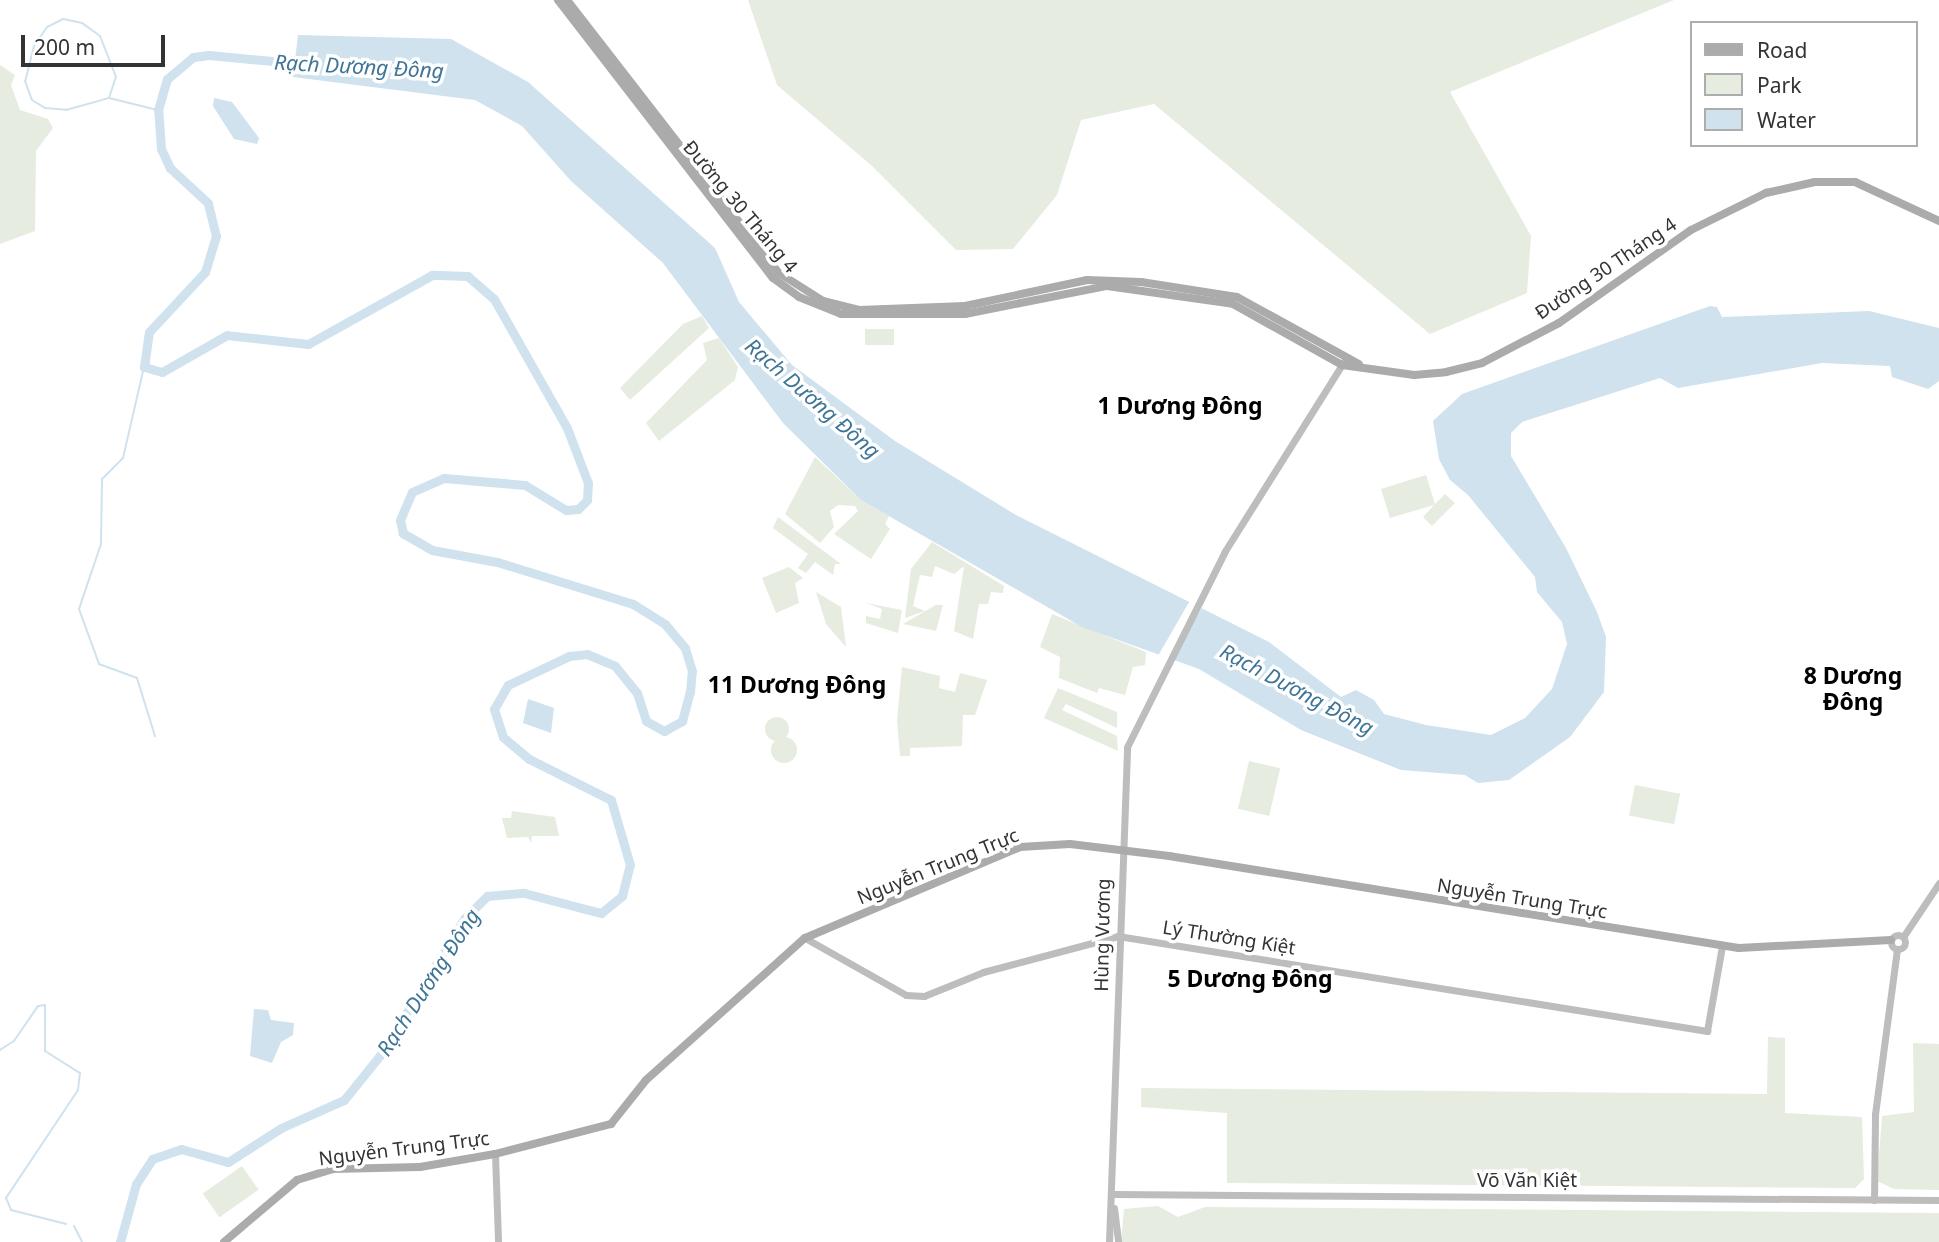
<!DOCTYPE html>
<html>
<head>
<meta charset="utf-8">
<style>
	body { margin:0 }
	#map { position:relative; width:1939px; height:1242px; overflow:hidden; background:#fff; font-family:"Noto Sans",sans-serif }
	div>[style] { position:absolute }
	[style*='--x'] { left:calc(var(--x)*1px); top:calc(var(--y)*1px); width:calc(var(--w)*1px); rotate:calc(var(--a)*1deg) }
	.green>* { inset:0; background:#e6ecdf; transform-origin:0 0 }
	.round { border-radius:50% }
	.water>* { inset:0; background:#cfe2ee }
	.pier>* { inset:0; background:#fff; transform-origin:0 0 }
	.stream>* { height:2px; margin:-1px; padding:0 1px; transform-origin:1px; border-radius:1px; background:#cfe2ee }
	.river>* { height:9px; margin:-4.5px; padding:0 4.5px; transform-origin:4.5px; border-radius:4.5px; background:#cfe2ee }
	.secondary>* { height:7px; margin:-3.5px; padding:0 3.5px; transform-origin:3.5px; border-radius:3.5px; background:#bdbdbd }
	.secondary>.ring { margin:-3.5px; padding:0; box-sizing:content-box; background:none; border:7px solid #bdbdbd; border-radius:50% }
	.primary>* { height:8px; margin:-4px; padding:0 4px; transform-origin:4px; border-radius:4px; background:#ababab }
	span { translate:-50% -50%; white-space:nowrap; text-align:center; line-height:1.15; -webkit-text-stroke:7px #fff; paint-order:stroke }
	.street-label { font-size:19px; color:#333 }
	.water-label { font-size:21px; color:#3f7597; font-style:italic }
	.quarter-label { font-size:23px; color:#000; font-weight:700 }
	.legend { position:absolute; left:1690px; top:21px; width:228px; height:126px; box-sizing:border-box; background:#fff; border:2px solid #adadad; margin:0; padding:9px 12px; list-style:none; font-size:21px; color:#333 }
	.legend li { display:flex; align-items:center; gap:14px; height:35px }
	.legend b { width:35px; border:2px solid #adadad }
	.scale { position:absolute; left:21px; top:35px; width:144px; height:32px; box-sizing:border-box; border:4px solid #333; border-top:0; padding-left:9px; font-size:21px; line-height:24px; white-space:nowrap; color:#333; -webkit-text-stroke:5px #fff; paint-order:stroke }
</style>
</head>
<body>
<div id="map">
	<div class="green">
		<i style="clip-path:polygon(748px 0,1674px 0,1450px 92px,1531px 236px,1527px 293px,1430px 334px,1154px 104px,1081px 120px,1057px 195px,1013px 249px,956px 250px,871px 165px,777px 85px)"></i>
		<i style="clip-path:polygon(0 65px,15px 75px,11px 85px,20px 110px,48px 119px,53px 128px,36px 151px,35px 231px,0 244px)"></i>
		<i style="clip-path:polygon(702px 316px,709px 328px,630px 400px,620px 388px,683px 324px)"></i>
		<i style="left:894px;top:329px;width:16px;height:29px;rotate:90deg"></i>
		<i style="clip-path:polygon(719px 338px,738px 367px,735px 380px,659px 441px,646px 423px,707px 360px,703px 343px)"></i>
		<i style="clip-path:polygon(815px 457px,861px 500px,889px 516px,885px 524px,890px 529px,871px 559px,834px 534px,858px 511px,855px 506px,838px 505px,830px 511px,834px 527px,820px 543px,785px 514px)"></i>
		<i style="clip-path:polygon(1426px 475px,1435px 504px,1445px 494px,1455px 503px,1432px 526px,1423px 517px,1434px 505px,1390px 518px,1381px 489px)"></i>
		<i style="clip-path:polygon(778px 517px,841px 564px,835px 564px,833px 575px,815px 562px,806px 573px,798px 568px,808px 554px,773px 528px)"></i>
		<i style="clip-path:polygon(932px 542px,1004px 586px,1003px 593px,991px 592px,988px 604px,979px 604px,973px 639px,954px 631px,964px 566px,954px 574px,935px 566px,932px 577px,920px 575px,913px 606px,925px 611px,905px 618px,911px 569px)"></i>
		<i style="clip-path:polygon(789px 567px,803px 578px,795px 583px,799px 603px,776px 613px,762px 578px)"></i>
		<i style="clip-path:polygon(816px 592px,841px 607px,846px 647px,826px 624px)"></i>
		<i style="clip-path:polygon(866px 603px,902px 610px,898px 633px,866px 623px,866px 616px,880px 619px,882px 609px)"></i>
		<i style="clip-path:polygon(936px 605px,943px 605px,936px 631px,903px 624px)"></i>
		<i style="clip-path:polygon(1052px 614px,1146px 652px,1145px 665px,1133px 667px,1125px 695px,1099px 688px,1097px 693px,1059px 678px,1060px 657px,1040px 647px)"></i>
		<i style="clip-path:polygon(902px 667px,940px 676px,939px 688px,955px 692px,960px 673px,987px 680px,975px 715px,963px 715px,962px 746px,910px 748px,910px 756px,900px 756px,897px 720px)"></i>
		<i style="clip-path:polygon(1058px 688px,1117px 712px,1117px 728px,1066px 704px,1062px 710px,1117px 736px,1118px 751px,1044px 718px)"></i>
		<i class="round" style="left:765px;top:717px;width:24px;height:24px"></i>
		<i class="round" style="left:771px;top:737px;width:26px;height:26px"></i>
		<i style="left:1249px;top:761px;width:32px;height:49px;rotate:13deg"></i>
		<i style="left:1635px;top:785px;width:46px;height:31px;rotate:11deg"></i>
		<i style="clip-path:polygon(512px 811px,555px 817px,559px 836px,532px 836px,531px 843px,528px 837px,507px 838px,502px 818px,511px 818px)"></i>
		<i style="clip-path:polygon(1768px 1037px,1785px 1038px,1785px 1113px,1862px 1117px,1864px 1179px,1855px 1188px,1227px 1183px,1227px 1113px,1141px 1107px,1141px 1088px,1767px 1094px)"></i>
		<i style="clip-path:polygon(1913px 1043px,1939px 1044px,1939px 1190px,1894px 1189px,1877px 1181px,1882px 1116px,1914px 1112px)"></i>
		<i style="left:242px;top:1166px;width:29px;height:48px;rotate:55deg"></i>
		<i style="clip-path:polygon(1158px 1206px,1178px 1217px,1205px 1207px,1939px 1213px,1939px 1242px,1121px 1242px,1124px 1209px)"></i>
	</div>
	<div class="water">
		<i style="clip-path:polygon(298px 35px,451px 39px,528px 82px,715px 248px,739px 302px,792px 365px,895px 441px,1016px 515px,1269px 642px,1341px 697px,1356px 690px,1374px 700px,1384px 714px,1426px 725px,1491px 735px,1525px 718px,1552px 689px,1567px 644px,1562px 622px,1537px 592px,1535px 577px,1468px 495px,1450px 480px,1439px 459px,1433px 421px,1462px 394px,1710px 306px,1717px 307px,1722px 317px,1869px 311px,1939px 328px,1939px 381px,1928px 389px,1892px 377px,1890px 366px,1822px 363px,1678px 388px,1660px 378px,1522px 422px,1511px 433px,1511px 456px,1566px 548px,1597px 612px,1606px 637px,1604px 692px,1570px 737px,1509px 780px,1478px 783px,1465px 775px,1401px 770px,1301px 730px,1199px 669px,1082px 627px,861px 500px,783px 423px,663px 263px,571px 181px,522px 126px,475px 100px,293px 77px)"></i>
		<i style="clip-path:polygon(214px 98px,232px 102px,259px 138px,257px 144px,234px 139px,213px 106px)"></i>
		<i style="clip-path:polygon(528px 699px,554px 708px,551px 733px,523px 723px)"></i>
		<i style="clip-path:polygon(254px 1009px,268px 1010px,271px 1020px,294px 1023px,293px 1035px,281px 1042px,272px 1063px,250px 1056px)"></i>
	</div>
	<div class="pier">
		<i style="left:1192px;top:597px;width:14px;height:69px;rotate:30deg"></i>
	</div>
	<div class="stream">
		<i style="--x:109;--y:98;--w:22;--a:-72"></i>
		<i style="--x:116;--y:77;--w:44;--a:-111.3"></i>
		<i style="--x:100;--y:36;--w:22;--a:-144"></i>
		<i style="--x:82;--y:23;--w:19;--a:-168"></i>
		<i style="--x:63;--y:19;--w:18;--a:153"></i>
		<i style="--x:47;--y:27;--w:23;--a:124"></i>
		<i style="--x:34;--y:46;--w:36;--a:104"></i>
		<i style="--x:25;--y:81;--w:20;--a:70"></i>
		<i style="--x:32;--y:100;--w:15;--a:32"></i>
		<i style="--x:45;--y:108;--w:21;--a:5"></i>
		<i style="--x:66;--y:110;--w:45;--a:-15.6"></i>
		<i style="--x:109;--y:98;--w:50;--a:13.8"></i>
		<i style="--x:144;--y:367;--w:93;--a:103"></i>
		<i style="--x:123;--y:458;--w:30;--a:135"></i>
		<i style="--x:102;--y:479;--w:65;--a:90.9"></i>
		<i style="--x:101;--y:544;--w:69;--a:108.7"></i>
		<i style="--x:79;--y:609;--w:59;--a:70"></i>
		<i style="--x:99;--y:664;--w:40;--a:20.2"></i>
		<i style="--x:137;--y:678;--w:61;--a:72.8"></i>
		<i style="--x:0;--y:1050;--w:17;--a:-33"></i>
		<i style="--x:14;--y:1041;--w:42;--a:-55.6"></i>
		<i style="--x:38;--y:1006;--w:7;--a:-8"></i>
		<i style="--x:45;--y:1005;--w:46;--a:90"></i>
		<i style="--x:45;--y:1051;--w:41;--a:32.2"></i>
		<i style="--x:80;--y:1073;--w:17;--a:97"></i>
		<i style="--x:78;--y:1090;--w:130;--a:123.7"></i>
		<i style="--x:6;--y:1198;--w:13;--a:67"></i>
		<i style="--x:11;--y:1210;--w:57;--a:14.3"></i>
		<i style="--x:74;--y:1226;--w:18;--a:63"></i>
	</div>
	<div class="river">
		<i style="--x:120;--y:1242;--w:60;--a:-74.6"></i>
		<i style="--x:136;--y:1184;--w:30;--a:-57"></i>
		<i style="--x:152;--y:1159;--w:31;--a:-19"></i>
		<i style="--x:181;--y:1149;--w:49;--a:15.5"></i>
		<i style="--x:228;--y:1162;--w:63;--a:-32.7"></i>
		<i style="--x:281;--y:1128;--w:69;--a:-24"></i>
		<i style="--x:344;--y:1100;--w:59;--a:-51.2"></i>
		<i style="--x:381;--y:1054;--w:158;--a:-58.4"></i>
		<i style="--x:464;--y:919;--w:33;--a:-45"></i>
		<i style="--x:487;--y:896;--w:37;--a:-5"></i>
		<i style="--x:524;--y:893;--w:80;--a:14.6"></i>
		<i style="--x:601;--y:913;--w:27;--a:-39"></i>
		<i style="--x:622;--y:896;--w:32;--a:-76"></i>
		<i style="--x:630;--y:865;--w:68;--a:-106.3"></i>
		<i style="--x:611;--y:800;--w:92;--a:-153.4"></i>
		<i style="--x:529;--y:759;--w:34;--a:-140"></i>
		<i style="--x:503;--y:737;--w:29;--a:-108"></i>
		<i style="--x:494;--y:709;--w:28;--a:-60"></i>
		<i style="--x:508;--y:685;--w:68;--a:-25.4"></i>
		<i style="--x:569;--y:656;--w:18;--a:-6"></i>
		<i style="--x:587;--y:654;--w:30;--a:23"></i>
		<i style="--x:615;--y:666;--w:35;--a:51"></i>
		<i style="--x:637;--y:693;--w:29;--a:72"></i>
		<i style="--x:646;--y:721;--w:21;--a:29"></i>
		<i style="--x:664;--y:731;--w:21;--a:-29"></i>
		<i style="--x:682;--y:721;--w:30;--a:-75"></i>
		<i style="--x:690;--y:692;--w:21;--a:-85"></i>
		<i style="--x:692;--y:671;--w:24;--a:-107"></i>
		<i style="--x:685;--y:648;--w:31;--a:-130"></i>
		<i style="--x:665;--y:624;--w:38;--a:-148"></i>
		<i style="--x:633;--y:604;--w:142;--a:-162.8"></i>
		<i style="--x:497;--y:562;--w:66;--a:-169.5"></i>
		<i style="--x:432;--y:550;--w:34;--a:-150"></i>
		<i style="--x:403;--y:533;--w:13;--a:-103"></i>
		<i style="--x:400;--y:520;--w:30;--a:-67"></i>
		<i style="--x:412;--y:492;--w:35;--a:-24"></i>
		<i style="--x:444;--y:478;--w:81;--a:4.9"></i>
		<i style="--x:525;--y:485;--w:48;--a:31.4"></i>
		<i style="--x:566;--y:510;--w:12;--a:-5"></i>
		<i style="--x:578;--y:509;--w:13;--a:-45"></i>
		<i style="--x:587;--y:500;--w:17;--a:-87"></i>
		<i style="--x:588;--y:483;--w:59;--a:-110.9"></i>
		<i style="--x:567;--y:428;--w:148;--a:-119.5"></i>
		<i style="--x:494;--y:299;--w:35;--a:-139"></i>
		<i style="--x:468;--y:276;--w:36;--a:-178"></i>
		<i style="--x:432;--y:275;--w:142;--a:150.9"></i>
		<i style="--x:308;--y:344;--w:81;--a:-173.7"></i>
		<i style="--x:227;--y:335;--w:75;--a:150.4"></i>
		<i style="--x:162;--y:372;--w:19;--a:-164"></i>
		<i style="--x:144;--y:367;--w:35;--a:-82"></i>
		<i style="--x:149;--y:332;--w:82;--a:-47"></i>
		<i style="--x:205;--y:272;--w:38;--a:-73"></i>
		<i style="--x:216;--y:236;--w:34;--a:-104"></i>
		<i style="--x:208;--y:203;--w:52;--a:-137.4"></i>
		<i style="--x:170;--y:168;--w:21;--a:-115"></i>
		<i style="--x:161;--y:149;--w:39;--a:-94"></i>
		<i style="--x:158;--y:110;--w:32;--a:-74"></i>
		<i style="--x:167;--y:79;--w:34;--a:-40"></i>
		<i style="--x:193;--y:57;--w:16;--a:-7"></i>
		<i style="--x:209;--y:55;--w:96;--a:5.4"></i>
	</div>
	<div class="secondary">
		<i class="ring" style="left:1891px;top:935px;width:7px;height:7px"></i>
		<i style="--x:1903;--y:937;--w:65;--a:-56.3"></i>
		<i style="--x:805;--y:938;--w:116;--a:29.4"></i>
		<i style="--x:906;--y:995;--w:18;--a:3"></i>
		<i style="--x:924;--y:996;--w:64;--a:-22.1"></i>
		<i style="--x:983;--y:972;--w:140;--a:-14.9"></i>
		<i style="--x:1118;--y:936;--w:597;--a:9.16"></i>
		<i style="--x:1707;--y:1031;--w:86;--a:-80"></i>
		<i style="--x:495;--y:1154;--w:88;--a:88"></i>
		<i style="--x:1114;--y:1194;--w:825;--a:0.42"></i>
		<i style="--x:1874;--y:1200;--w:86;--a:-89.3"></i>
		<i style="--x:1875;--y:1114;--w:166;--a:-82.4"></i>
		<i style="--x:1114;--y:1208;--w:34;--a:83"></i>
		<i style="--x:1109;--y:1242;--w:495;--a:-87.9"></i>
		<i style="--x:1127;--y:747;--w:219;--a:-63.4"></i>
		<i style="--x:1225;--y:551;--w:226;--a:-57.9"></i>
	</div>
	<div class="primary">
		<i style="--x:558;--y:0;--w:351;--a:52.3"></i>
		<i style="--x:773;--y:278;--w:32;--a:36"></i>
		<i style="--x:799;--y:297;--w:45;--a:22"></i>
		<i style="--x:841;--y:314;--w:124;--a:0"></i>
		<i style="--x:965;--y:314;--w:145;--a:-11.2"></i>
		<i style="--x:1107;--y:286;--w:127;--a:8.1"></i>
		<i style="--x:1233;--y:304;--w:125;--a:29.2"></i>
		<i style="--x:1342;--y:365;--w:73;--a:7.9"></i>
		<i style="--x:1414;--y:375;--w:32;--a:-5"></i>
		<i style="--x:1446;--y:372;--w:37;--a:-14"></i>
		<i style="--x:1482;--y:363;--w:87;--a:-27.5"></i>
		<i style="--x:1559;--y:323;--w:161;--a:-35.2"></i>
		<i style="--x:1691;--y:230;--w:84;--a:-26.3"></i>
		<i style="--x:1766;--y:193;--w:50;--a:-12.7"></i>
		<i style="--x:1815;--y:182;--w:40;--a:0"></i>
		<i style="--x:1855;--y:182;--w:93;--a:24.9"></i>
		<i style="--x:567;--y:0;--w:346;--a:52.2"></i>
		<i style="--x:779;--y:273;--w:52;--a:32.5"></i>
		<i style="--x:823;--y:301;--w:37;--a:14"></i>
		<i style="--x:859;--y:310;--w:106;--a:-2.2"></i>
		<i style="--x:965;--y:306;--w:125;--a:-12"></i>
		<i style="--x:1087;--y:280;--w:54;--a:2.1"></i>
		<i style="--x:1141;--y:282;--w:97;--a:8.9"></i>
		<i style="--x:1237;--y:297;--w:139;--a:28.8"></i>
		<i style="--x:224;--y:1242;--w:96;--a:-40.3"></i>
		<i style="--x:297;--y:1180;--w:38;--a:-17"></i>
		<i style="--x:333;--y:1169;--w:87;--a:-1.3"></i>
		<i style="--x:420;--y:1167;--w:76;--a:-9.8"></i>
		<i style="--x:495;--y:1154;--w:120;--a:-14.5"></i>
		<i style="--x:611;--y:1124;--w:56;--a:-51.5"></i>
		<i style="--x:646;--y:1080;--w:213;--a:-41.8"></i>
		<i style="--x:805;--y:938;--w:233;--a:-22.9"></i>
		<i style="--x:1020;--y:847;--w:50;--a:-3.4"></i>
		<i style="--x:1070;--y:844;--w:100;--a:6.9"></i>
		<i style="--x:1169;--y:856;--w:577;--a:9.17"></i>
		<i style="--x:1739;--y:948;--w:152;--a:-3"></i>
	</div>
	<div class="street-label">
		<span style="left:740px;top:207px;rotate:50deg">Đường 30 Tháng 4</span>
		<span style="left:1606px;top:269px;rotate:-34deg">Đường 30 Tháng 4</span>
		<span style="left:938px;top:867px;rotate:-22deg">Nguyễn Trung Trực</span>
		<span style="left:1522px;top:899px;rotate:9deg">Nguyễn Trung Trực</span>
		<span style="left:1103px;top:935px;rotate:-89deg">Hùng Vương</span>
		<span style="left:1229px;top:938px;rotate:9deg">Lý Thường Kiệt</span>
		<span style="left:404px;top:1149px;rotate:-7deg">Nguyễn Trung Trực</span>
		<span style="left:1527px;top:1181px">Võ Văn Kiệt</span>
	</div>
	<div class="water-label">
		<span style="left:359px;top:66px;rotate:3deg">Rạch Dương Đông</span>
		<span style="left:813px;top:398px;rotate:41deg">Rạch Dương Đông</span>
		<span style="left:1297px;top:689px;rotate:28deg">Rạch Dương Đông</span>
		<span style="left:428px;top:982px;rotate:-57deg">Rạch Dương Đông</span>
	</div>
	<div class="quarter-label">
		<span style="left:1180px;top:405px">1 Dương Đông</span>
		<span style="left:1853px;top:688px">8 Dương<br>Đông</span>
		<span style="left:797px;top:684px">11 Dương Đông</span>
		<span style="left:1250px;top:978px">5 Dương Đông</span>
	</div>
	<ul class="legend">
	<li><b style="height:9px;background:#ababab"></b>Road</li>
	<li><b style="height:19px;background:#e6ecdf"></b>Park</li>
	<li><b style="height:19px;background:#cfe2ee"></b>Water</li>
	</ul>
	<div class="scale">200 m</div>
</div>
</body>
</html>
